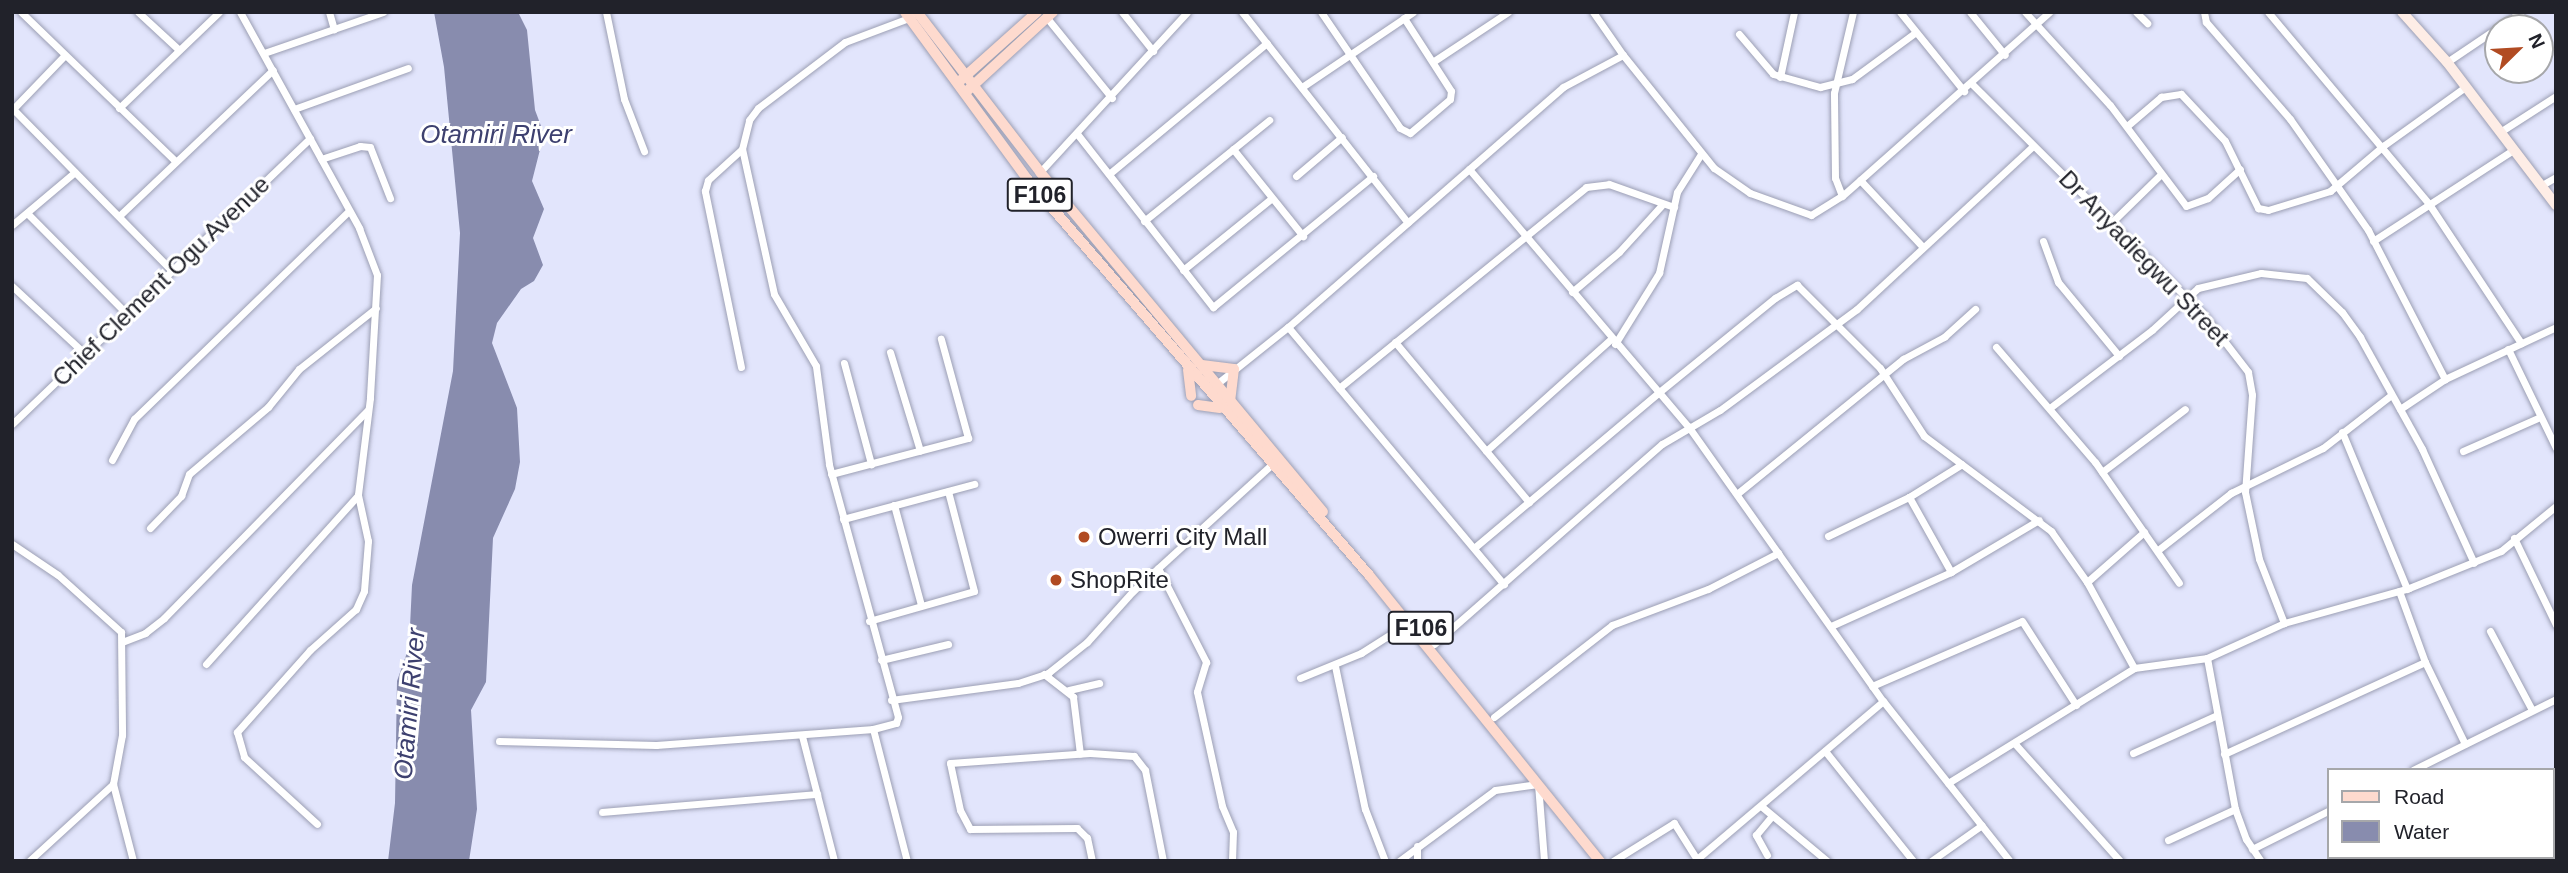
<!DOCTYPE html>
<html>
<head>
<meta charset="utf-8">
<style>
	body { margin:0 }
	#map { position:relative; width:2568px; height:873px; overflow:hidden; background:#e2e5fc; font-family:Helvetica,sans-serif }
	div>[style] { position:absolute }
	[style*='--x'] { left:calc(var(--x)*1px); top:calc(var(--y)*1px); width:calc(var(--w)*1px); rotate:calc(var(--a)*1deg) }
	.water>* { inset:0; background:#888cae }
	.roads { filter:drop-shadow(0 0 2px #9c9fb4) drop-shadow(0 0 2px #9c9fb4) }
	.minor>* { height:7px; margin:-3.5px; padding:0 3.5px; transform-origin:3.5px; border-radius:3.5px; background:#fff }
	.secondary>* { height:10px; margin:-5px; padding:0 5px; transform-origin:5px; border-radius:5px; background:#feede6 }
	.primary>* { height:10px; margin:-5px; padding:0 5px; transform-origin:5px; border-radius:5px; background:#fedace }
	.dots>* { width:19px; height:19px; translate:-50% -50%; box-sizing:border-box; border:4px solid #fff; border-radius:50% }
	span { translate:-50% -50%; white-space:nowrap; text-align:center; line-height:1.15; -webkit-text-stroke:6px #fff; paint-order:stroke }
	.shield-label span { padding:2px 5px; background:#fff; border:2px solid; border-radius:5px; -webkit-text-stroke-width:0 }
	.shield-label { font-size:23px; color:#21222a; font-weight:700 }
	.street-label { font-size:24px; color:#21222a }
	.poi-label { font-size:24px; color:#21222a }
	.left { translate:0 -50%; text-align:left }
	.water-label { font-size:26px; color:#3d406f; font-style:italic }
	.frame { position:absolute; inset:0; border:14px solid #21222a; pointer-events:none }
	.legend { position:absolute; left:2327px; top:768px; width:228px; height:91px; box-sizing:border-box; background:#fff; border:2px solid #a6a7aa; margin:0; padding:9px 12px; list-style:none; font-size:21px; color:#21222a }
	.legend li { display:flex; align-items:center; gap:14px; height:35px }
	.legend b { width:35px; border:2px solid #a6a7aa }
	.north { position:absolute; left:2484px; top:14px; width:70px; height:70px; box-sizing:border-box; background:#fff; border:2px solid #a6a7aa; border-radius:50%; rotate:66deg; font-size:19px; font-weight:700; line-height:28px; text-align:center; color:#21222a }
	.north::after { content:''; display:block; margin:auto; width:24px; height:32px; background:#b14b22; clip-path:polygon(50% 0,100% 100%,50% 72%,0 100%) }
</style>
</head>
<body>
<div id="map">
	<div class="water">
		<i style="clip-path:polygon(434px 12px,518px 12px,527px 30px,535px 110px,544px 134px,532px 181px,544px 209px,533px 238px,543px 265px,534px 281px,521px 289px,497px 323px,492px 343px,517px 408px,520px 462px,515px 489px,493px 538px,486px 682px,471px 710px,477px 809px,469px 861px,388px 861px,395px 803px,397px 681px,409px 647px,412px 585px,453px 371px,460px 233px,444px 67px)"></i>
	</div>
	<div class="roads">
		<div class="minor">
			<i style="--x:21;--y:12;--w:213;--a:44"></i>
			<i style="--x:138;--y:12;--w:54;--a:42.8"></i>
			<i style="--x:240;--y:12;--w:247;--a:61.1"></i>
			<i style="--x:359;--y:228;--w:50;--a:69"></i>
			<i style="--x:377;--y:275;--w:123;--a:93.3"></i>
			<i style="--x:370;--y:398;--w:98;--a:97.1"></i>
			<i style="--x:358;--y:495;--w:47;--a:77.7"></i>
			<i style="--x:368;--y:541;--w:50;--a:94.6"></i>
			<i style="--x:364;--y:591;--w:20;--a:114"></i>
			<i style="--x:356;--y:609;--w:62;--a:138.3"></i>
			<i style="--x:310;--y:650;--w:110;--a:131.7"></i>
			<i style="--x:237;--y:732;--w:26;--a:74"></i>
			<i style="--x:244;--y:757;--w:99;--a:42.5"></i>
			<i style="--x:329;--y:12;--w:18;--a:74"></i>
			<i style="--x:606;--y:12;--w:89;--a:78.3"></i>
			<i style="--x:624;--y:99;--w:56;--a:69"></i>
			<i style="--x:1122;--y:12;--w:50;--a:51.5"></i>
			<i style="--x:1242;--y:12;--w:268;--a:51.8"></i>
			<i style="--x:1321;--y:12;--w:140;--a:55.7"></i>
			<i style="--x:1400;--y:128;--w:11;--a:27"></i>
			<i style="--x:1410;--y:133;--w:52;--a:-40.4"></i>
			<i style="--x:1450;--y:99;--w:8;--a:-83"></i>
			<i style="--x:1451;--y:91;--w:87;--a:-122.8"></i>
			<i style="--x:1593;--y:12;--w:52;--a:55.1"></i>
			<i style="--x:1900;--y:12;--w:102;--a:51"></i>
			<i style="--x:1970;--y:12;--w:55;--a:50.9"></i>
			<i style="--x:2025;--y:12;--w:126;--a:47.6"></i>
			<i style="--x:2110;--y:105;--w:126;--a:53"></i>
			<i style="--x:2186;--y:206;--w:23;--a:-20"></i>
			<i style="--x:2208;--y:198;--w:43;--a:-42.2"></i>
			<i style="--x:2136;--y:12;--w:16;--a:45"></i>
			<i style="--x:2204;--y:12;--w:10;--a:79"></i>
			<i style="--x:2206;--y:22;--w:128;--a:49.1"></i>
			<i style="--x:2290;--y:119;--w:136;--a:54.9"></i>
			<i style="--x:2368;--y:230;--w:168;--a:62.7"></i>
			<i style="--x:2268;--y:12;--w:251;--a:50"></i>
			<i style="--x:2429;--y:204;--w:167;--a:56.5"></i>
			<i style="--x:1047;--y:18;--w:103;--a:50.9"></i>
			<i style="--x:1739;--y:34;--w:52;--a:49.6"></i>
			<i style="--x:1773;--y:74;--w:49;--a:15.5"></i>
			<i style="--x:1820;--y:87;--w:33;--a:-14"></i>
			<i style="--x:1852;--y:79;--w:79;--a:-36.3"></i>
			<i style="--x:264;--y:53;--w:126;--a:-19"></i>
			<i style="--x:1434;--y:61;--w:89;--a:-33.5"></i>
			<i style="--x:2447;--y:62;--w:89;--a:-34"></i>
			<i style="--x:1780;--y:77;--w:66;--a:-77.8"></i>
			<i style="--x:1972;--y:84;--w:327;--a:44.9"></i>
			<i style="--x:2204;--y:315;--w:72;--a:52.3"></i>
			<i style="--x:2248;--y:372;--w:23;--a:80"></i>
			<i style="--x:2252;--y:395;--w:97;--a:94.1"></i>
			<i style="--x:2245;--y:492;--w:68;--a:78.2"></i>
			<i style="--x:2259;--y:559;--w:69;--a:68.7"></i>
			<i style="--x:1302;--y:87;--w:134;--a:-34"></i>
			<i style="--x:119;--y:108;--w:139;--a:-43.8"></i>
			<i style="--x:13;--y:109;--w:226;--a:45.5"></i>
			<i style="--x:294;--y:109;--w:121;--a:-19.8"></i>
			<i style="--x:12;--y:110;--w:76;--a:-46.1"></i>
			<i style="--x:2127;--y:126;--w:45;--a:-40.5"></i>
			<i style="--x:2161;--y:97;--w:20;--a:-9"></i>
			<i style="--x:2181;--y:94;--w:64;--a:46.9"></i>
			<i style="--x:2225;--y:141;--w:75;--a:63.8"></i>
			<i style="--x:2258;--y:208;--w:10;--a:11"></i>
			<i style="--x:2268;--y:210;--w:65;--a:-17"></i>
			<i style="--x:2330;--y:191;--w:70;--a:-40.3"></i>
			<i style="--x:2383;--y:146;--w:101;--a:-35.7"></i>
			<i style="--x:2500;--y:132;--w:67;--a:-32.7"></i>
			<i style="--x:1078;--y:135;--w:219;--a:51.9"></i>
			<i style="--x:1213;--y:307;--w:207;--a:-39.3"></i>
			<i style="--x:1233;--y:149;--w:112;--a:51.2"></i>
			<i style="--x:321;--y:159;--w:41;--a:-18.4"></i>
			<i style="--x:360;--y:146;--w:10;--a:6"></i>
			<i style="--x:370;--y:147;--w:55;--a:68.6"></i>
			<i style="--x:1469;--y:169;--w:338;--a:49.6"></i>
			<i style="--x:1688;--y:426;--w:337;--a:54.7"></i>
			<i style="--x:1883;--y:701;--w:204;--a:51.6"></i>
			<i style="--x:1040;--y:172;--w:217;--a:-47.4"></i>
			<i style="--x:1109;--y:174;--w:205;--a:-39.7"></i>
			<i style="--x:1296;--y:176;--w:60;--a:-40.3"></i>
			<i style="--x:1860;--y:180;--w:92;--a:46.8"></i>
			<i style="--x:2542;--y:185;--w:16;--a:-30"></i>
			<i style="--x:1842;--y:196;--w:19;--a:-111"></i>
			<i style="--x:1835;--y:178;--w:85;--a:-90.7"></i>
			<i style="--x:1834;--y:93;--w:83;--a:-76.8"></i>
			<i style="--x:27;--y:213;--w:141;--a:45.3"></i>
			<i style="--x:119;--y:216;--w:212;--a:-43.5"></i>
			<i style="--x:1144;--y:221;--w:161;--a:-38.9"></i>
			<i style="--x:2111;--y:223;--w:69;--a:-44.4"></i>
			<i style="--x:12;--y:225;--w:82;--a:-40.1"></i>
			<i style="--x:2043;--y:241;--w:44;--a:69.9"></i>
			<i style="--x:2058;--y:282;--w:96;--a:50.5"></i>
			<i style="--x:2373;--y:241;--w:167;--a:-33"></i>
			<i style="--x:1183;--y:270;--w:114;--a:-39"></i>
			<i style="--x:12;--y:286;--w:98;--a:42.9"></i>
			<i style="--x:1572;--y:292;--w:62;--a:-40.4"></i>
			<i style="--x:1619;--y:252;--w:62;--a:-47.6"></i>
			<i style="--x:1288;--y:327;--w:336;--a:50"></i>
			<i style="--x:1395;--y:342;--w:209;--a:50.1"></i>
			<i style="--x:1615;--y:344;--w:84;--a:-58.2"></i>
			<i style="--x:1659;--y:273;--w:83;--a:-77.5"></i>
			<i style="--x:1677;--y:192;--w:45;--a:-57.7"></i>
			<i style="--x:1996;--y:347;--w:152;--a:49.3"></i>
			<i style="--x:2095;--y:462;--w:147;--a:55.2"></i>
			<i style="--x:2508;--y:349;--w:110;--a:64.1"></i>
			<i style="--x:890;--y:352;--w:103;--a:73.1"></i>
			<i style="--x:844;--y:363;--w:105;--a:75"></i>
			<i style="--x:741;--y:367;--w:180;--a:-101.6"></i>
			<i style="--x:705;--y:191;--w:11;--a:-75"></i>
			<i style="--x:708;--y:180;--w:46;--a:-42.4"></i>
			<i style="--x:1214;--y:386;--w:95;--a:-38.6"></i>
			<i style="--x:1288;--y:327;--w:365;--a:-41.1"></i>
			<i style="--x:1563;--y:87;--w:68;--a:-28.1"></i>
			<i style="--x:1623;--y:55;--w:145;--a:51.2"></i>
			<i style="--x:1714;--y:168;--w:44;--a:34.8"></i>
			<i style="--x:1750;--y:193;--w:65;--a:19.8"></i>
			<i style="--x:1811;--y:215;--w:36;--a:-32"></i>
			<i style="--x:1842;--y:196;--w:277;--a:-41.6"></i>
			<i style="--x:1339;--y:388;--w:318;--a:-39.1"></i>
			<i style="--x:1586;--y:187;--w:23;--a:-7"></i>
			<i style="--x:1609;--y:184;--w:69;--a:19.5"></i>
			<i style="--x:2051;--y:407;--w:127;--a:-37.3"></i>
			<i style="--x:2152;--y:330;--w:62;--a:-42.4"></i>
			<i style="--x:2198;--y:288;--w:65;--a:-13.4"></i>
			<i style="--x:2261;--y:273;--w:46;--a:6.2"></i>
			<i style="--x:2307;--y:278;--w:49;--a:44.2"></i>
			<i style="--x:2342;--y:312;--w:31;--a:54"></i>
			<i style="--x:2360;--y:337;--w:128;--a:61"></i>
			<i style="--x:2422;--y:449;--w:125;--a:65.5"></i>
			<i style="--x:2400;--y:409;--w:54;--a:-33.7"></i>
			<i style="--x:2445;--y:379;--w:123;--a:-25.1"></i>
			<i style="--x:12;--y:424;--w:413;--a:-43.8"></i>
			<i style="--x:2342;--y:432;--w:170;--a:67.5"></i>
			<i style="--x:1486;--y:451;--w:168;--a:-41.9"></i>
			<i style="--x:2463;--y:451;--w:84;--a:-23.8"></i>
			<i style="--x:112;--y:460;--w:47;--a:-61.8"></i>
			<i style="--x:134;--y:419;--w:299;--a:-44.1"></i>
			<i style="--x:2102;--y:472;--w:104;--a:-37.2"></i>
			<i style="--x:831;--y:474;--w:142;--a:-14.7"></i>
			<i style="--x:968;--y:438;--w:103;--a:-105.3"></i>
			<i style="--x:1738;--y:493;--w:213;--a:-39.1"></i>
			<i style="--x:1903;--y:359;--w:47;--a:-28.2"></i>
			<i style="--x:1944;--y:337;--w:42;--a:-42.1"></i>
			<i style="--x:894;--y:505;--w:104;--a:74.9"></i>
			<i style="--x:843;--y:519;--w:136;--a:-15"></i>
			<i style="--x:150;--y:528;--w:45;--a:-45.9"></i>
			<i style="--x:181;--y:496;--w:23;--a:-70"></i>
			<i style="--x:189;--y:474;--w:104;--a:-40.3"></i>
			<i style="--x:268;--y:407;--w:49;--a:-50.8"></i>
			<i style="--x:299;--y:369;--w:98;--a:-38.4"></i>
			<i style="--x:1828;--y:536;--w:90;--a:-25.7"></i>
			<i style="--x:2514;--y:538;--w:97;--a:64.2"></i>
			<i style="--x:12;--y:544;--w:55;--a:34"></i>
			<i style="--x:58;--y:575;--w:85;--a:42.1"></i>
			<i style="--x:121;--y:632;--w:103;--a:89.4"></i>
			<i style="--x:122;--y:735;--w:50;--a:100.4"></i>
			<i style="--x:1474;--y:548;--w:241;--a:-40.1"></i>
			<i style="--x:1658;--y:393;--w:151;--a:-39.1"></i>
			<i style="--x:1775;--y:298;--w:26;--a:-31"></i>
			<i style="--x:1797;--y:285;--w:117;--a:45"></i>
			<i style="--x:1880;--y:368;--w:81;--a:57.1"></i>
			<i style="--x:1924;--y:436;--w:159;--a:36.8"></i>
			<i style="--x:2051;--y:531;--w:62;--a:54.8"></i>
			<i style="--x:2087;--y:582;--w:98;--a:61.3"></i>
			<i style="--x:2158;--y:550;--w:93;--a:-38"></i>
			<i style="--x:2231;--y:493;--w:102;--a:-26.1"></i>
			<i style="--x:2323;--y:448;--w:86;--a:-37.9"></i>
			<i style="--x:1158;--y:568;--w:106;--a:62.9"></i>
			<i style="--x:1206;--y:662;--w:31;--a:107"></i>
			<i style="--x:1197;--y:692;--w:117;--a:77.6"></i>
			<i style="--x:1222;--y:806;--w:28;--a:67"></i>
			<i style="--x:1233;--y:832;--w:29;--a:92"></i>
			<i style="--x:1951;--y:572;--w:86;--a:-119.2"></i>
			<i style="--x:1909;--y:497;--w:62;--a:-31.9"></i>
			<i style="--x:2087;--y:582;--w:76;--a:-41.3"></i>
			<i style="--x:2399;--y:591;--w:76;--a:69.9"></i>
			<i style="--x:2425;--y:662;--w:91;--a:64"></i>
			<i style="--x:869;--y:621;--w:109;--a:-15.9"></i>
			<i style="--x:974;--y:591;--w:103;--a:-104.6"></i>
			<i style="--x:1831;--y:626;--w:132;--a:-24.2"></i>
			<i style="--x:1951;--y:572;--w:102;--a:-30.6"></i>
			<i style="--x:2490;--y:631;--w:89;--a:62"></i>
			<i style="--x:122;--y:642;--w:25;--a:-21"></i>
			<i style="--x:145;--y:633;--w:24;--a:-38"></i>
			<i style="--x:164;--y:618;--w:291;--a:-45.6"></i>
			<i style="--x:1434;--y:644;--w:303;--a:-41.3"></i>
			<i style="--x:1662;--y:444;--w:67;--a:-30.4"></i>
			<i style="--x:1720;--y:410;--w:170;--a:-36.4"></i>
			<i style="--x:1857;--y:309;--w:240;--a:-42.8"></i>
			<i style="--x:2207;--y:658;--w:154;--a:79.5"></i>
			<i style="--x:2235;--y:809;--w:32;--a:70"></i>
			<i style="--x:2246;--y:839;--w:27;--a:56"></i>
			<i style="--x:881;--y:660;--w:69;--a:-13.4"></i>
			<i style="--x:206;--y:664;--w:227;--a:-48"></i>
			<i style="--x:1335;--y:666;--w:146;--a:78.2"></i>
			<i style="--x:1365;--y:809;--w:56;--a:69"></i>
			<i style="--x:1044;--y:674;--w:37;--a:38"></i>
			<i style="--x:1073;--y:697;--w:57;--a:83"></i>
			<i style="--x:1300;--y:678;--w:66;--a:-22.3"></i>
			<i style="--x:1361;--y:653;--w:56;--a:-32.6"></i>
			<i style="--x:1872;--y:686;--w:163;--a:-23.4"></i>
			<i style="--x:2022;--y:621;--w:100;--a:57.3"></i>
			<i style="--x:1069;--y:690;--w:31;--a:-13"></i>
			<i style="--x:891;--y:700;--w:128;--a:-7.6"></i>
			<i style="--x:1018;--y:683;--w:32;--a:-18"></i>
			<i style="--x:1048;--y:673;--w:50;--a:-38.5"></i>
			<i style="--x:1087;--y:642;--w:69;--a:-48"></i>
			<i style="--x:1133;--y:591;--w:187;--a:-42.4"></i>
			<i style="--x:1494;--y:717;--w:150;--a:-37.9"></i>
			<i style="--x:1612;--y:625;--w:103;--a:-20.6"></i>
			<i style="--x:1708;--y:589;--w:79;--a:-27.2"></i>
			<i style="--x:873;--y:729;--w:136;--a:75.6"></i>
			<i style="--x:802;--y:736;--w:129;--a:75.6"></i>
			<i style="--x:499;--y:741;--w:157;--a:1.5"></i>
			<i style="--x:656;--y:745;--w:218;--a:-4.2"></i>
			<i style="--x:873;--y:729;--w:24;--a:-15"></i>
			<i style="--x:896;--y:723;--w:6;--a:-72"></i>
			<i style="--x:898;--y:717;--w:262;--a:-105.3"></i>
			<i style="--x:829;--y:464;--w:99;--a:-97.6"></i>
			<i style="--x:816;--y:366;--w:83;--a:-120.3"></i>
			<i style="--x:774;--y:294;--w:148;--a:-102.4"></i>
			<i style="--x:742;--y:149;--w:30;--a:-76"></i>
			<i style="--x:749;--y:120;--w:15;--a:-53"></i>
			<i style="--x:758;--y:108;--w:109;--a:-37.2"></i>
			<i style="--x:845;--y:42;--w:71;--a:-20.7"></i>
			<i style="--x:2016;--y:745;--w:156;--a:48.1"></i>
			<i style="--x:1825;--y:751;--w:141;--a:51.3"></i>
			<i style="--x:2133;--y:753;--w:90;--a:-24.3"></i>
			<i style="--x:2224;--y:754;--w:221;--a:-24.6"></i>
			<i style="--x:2413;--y:770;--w:160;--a:-26.4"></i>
			<i style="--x:1948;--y:783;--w:219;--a:-31.7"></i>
			<i style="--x:2134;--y:668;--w:74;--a:-7.8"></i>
			<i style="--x:2207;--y:658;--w:85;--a:-24.4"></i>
			<i style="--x:2284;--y:623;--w:130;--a:-15.6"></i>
			<i style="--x:2409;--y:588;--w:99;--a:-21.9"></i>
			<i style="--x:2501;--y:551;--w:71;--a:-39.3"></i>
			<i style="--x:2552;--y:789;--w:4;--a:-27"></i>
			<i style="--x:1761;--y:806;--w:86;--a:39.8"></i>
			<i style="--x:602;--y:812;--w:216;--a:-4.8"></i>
			<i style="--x:2168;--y:840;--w:74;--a:-24.8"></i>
			<i style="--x:2252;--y:849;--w:85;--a:-26.6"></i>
			<i style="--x:1767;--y:855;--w:23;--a:-119"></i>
			<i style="--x:1756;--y:835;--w:25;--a:-50"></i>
			<i style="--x:2545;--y:857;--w:4;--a:76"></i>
			<i style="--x:1697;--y:859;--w:244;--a:-40.3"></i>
			<i style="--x:29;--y:861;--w:114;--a:-42.5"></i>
			<i style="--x:113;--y:784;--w:80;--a:75.4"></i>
			<i style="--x:1092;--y:861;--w:24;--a:-102"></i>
			<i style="--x:1087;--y:838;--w:14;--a:-135"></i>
			<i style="--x:1077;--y:828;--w:107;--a:179.5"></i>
			<i style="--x:970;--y:829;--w:21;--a:-118"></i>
			<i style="--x:960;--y:810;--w:48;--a:-102"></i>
			<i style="--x:950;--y:763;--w:140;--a:-4.1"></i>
			<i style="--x:1090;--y:753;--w:44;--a:3.9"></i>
			<i style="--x:1134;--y:756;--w:18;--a:52"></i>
			<i style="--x:1145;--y:770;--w:93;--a:78.8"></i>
			<i style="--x:1399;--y:861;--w:119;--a:-36.5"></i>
			<i style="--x:1495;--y:790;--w:43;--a:-7.9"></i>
			<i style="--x:1538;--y:784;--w:77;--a:85.5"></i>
			<i style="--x:1417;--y:861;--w:15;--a:-90"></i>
			<i style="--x:1613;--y:861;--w:72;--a:-31.9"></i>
			<i style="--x:1674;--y:823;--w:45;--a:57.7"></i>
			<i style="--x:1931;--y:861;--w:62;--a:-35.2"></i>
			<i style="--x:2404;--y:861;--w:8;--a:-30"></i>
		</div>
		<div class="secondary">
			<i style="--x:2402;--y:12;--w:67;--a:48"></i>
			<i style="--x:2447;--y:62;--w:180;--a:52.7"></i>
		</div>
		<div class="primary">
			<i style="--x:905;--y:12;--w:208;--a:53.8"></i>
			<i style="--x:1028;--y:180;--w:522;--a:49.2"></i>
			<i style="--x:1369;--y:575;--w:368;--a:51.1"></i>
			<i style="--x:917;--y:12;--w:202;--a:52.4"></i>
			<i style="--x:1040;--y:172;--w:442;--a:50.2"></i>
			<i style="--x:961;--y:80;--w:102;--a:-41.8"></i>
			<i style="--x:967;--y:91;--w:117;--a:-42.6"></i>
			<i style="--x:1202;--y:365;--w:32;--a:7"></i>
			<i style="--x:1234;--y:369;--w:31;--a:97"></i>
			<i style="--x:1188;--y:370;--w:26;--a:83"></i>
			<i style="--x:1198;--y:405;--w:22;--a:8"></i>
		</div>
	</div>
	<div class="dots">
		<i style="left:1084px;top:537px;background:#b14b22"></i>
		<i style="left:1056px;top:580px;background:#b14b22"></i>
	</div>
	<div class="shield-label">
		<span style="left:1040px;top:195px">F106</span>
		<span style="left:1421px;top:628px">F106</span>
	</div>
	<div class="street-label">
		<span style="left:2144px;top:258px;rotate:46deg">Dr Anyadiegwu Street</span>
		<span style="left:161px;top:281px;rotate:-44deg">Chief Clement Ogu Avenue</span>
	</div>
	<div class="poi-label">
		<span class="left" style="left:1098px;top:537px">Owerri City Mall</span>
		<span class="left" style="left:1070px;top:580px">ShopRite</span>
	</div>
	<div class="water-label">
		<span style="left:496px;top:135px">Otamiri River</span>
		<span style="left:410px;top:704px;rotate:-85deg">Otamiri River</span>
	</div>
	<div class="frame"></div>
	<ul class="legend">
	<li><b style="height:9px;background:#fedace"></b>Road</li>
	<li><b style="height:19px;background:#888cae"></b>Water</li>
	</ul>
	<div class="north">N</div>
</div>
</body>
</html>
